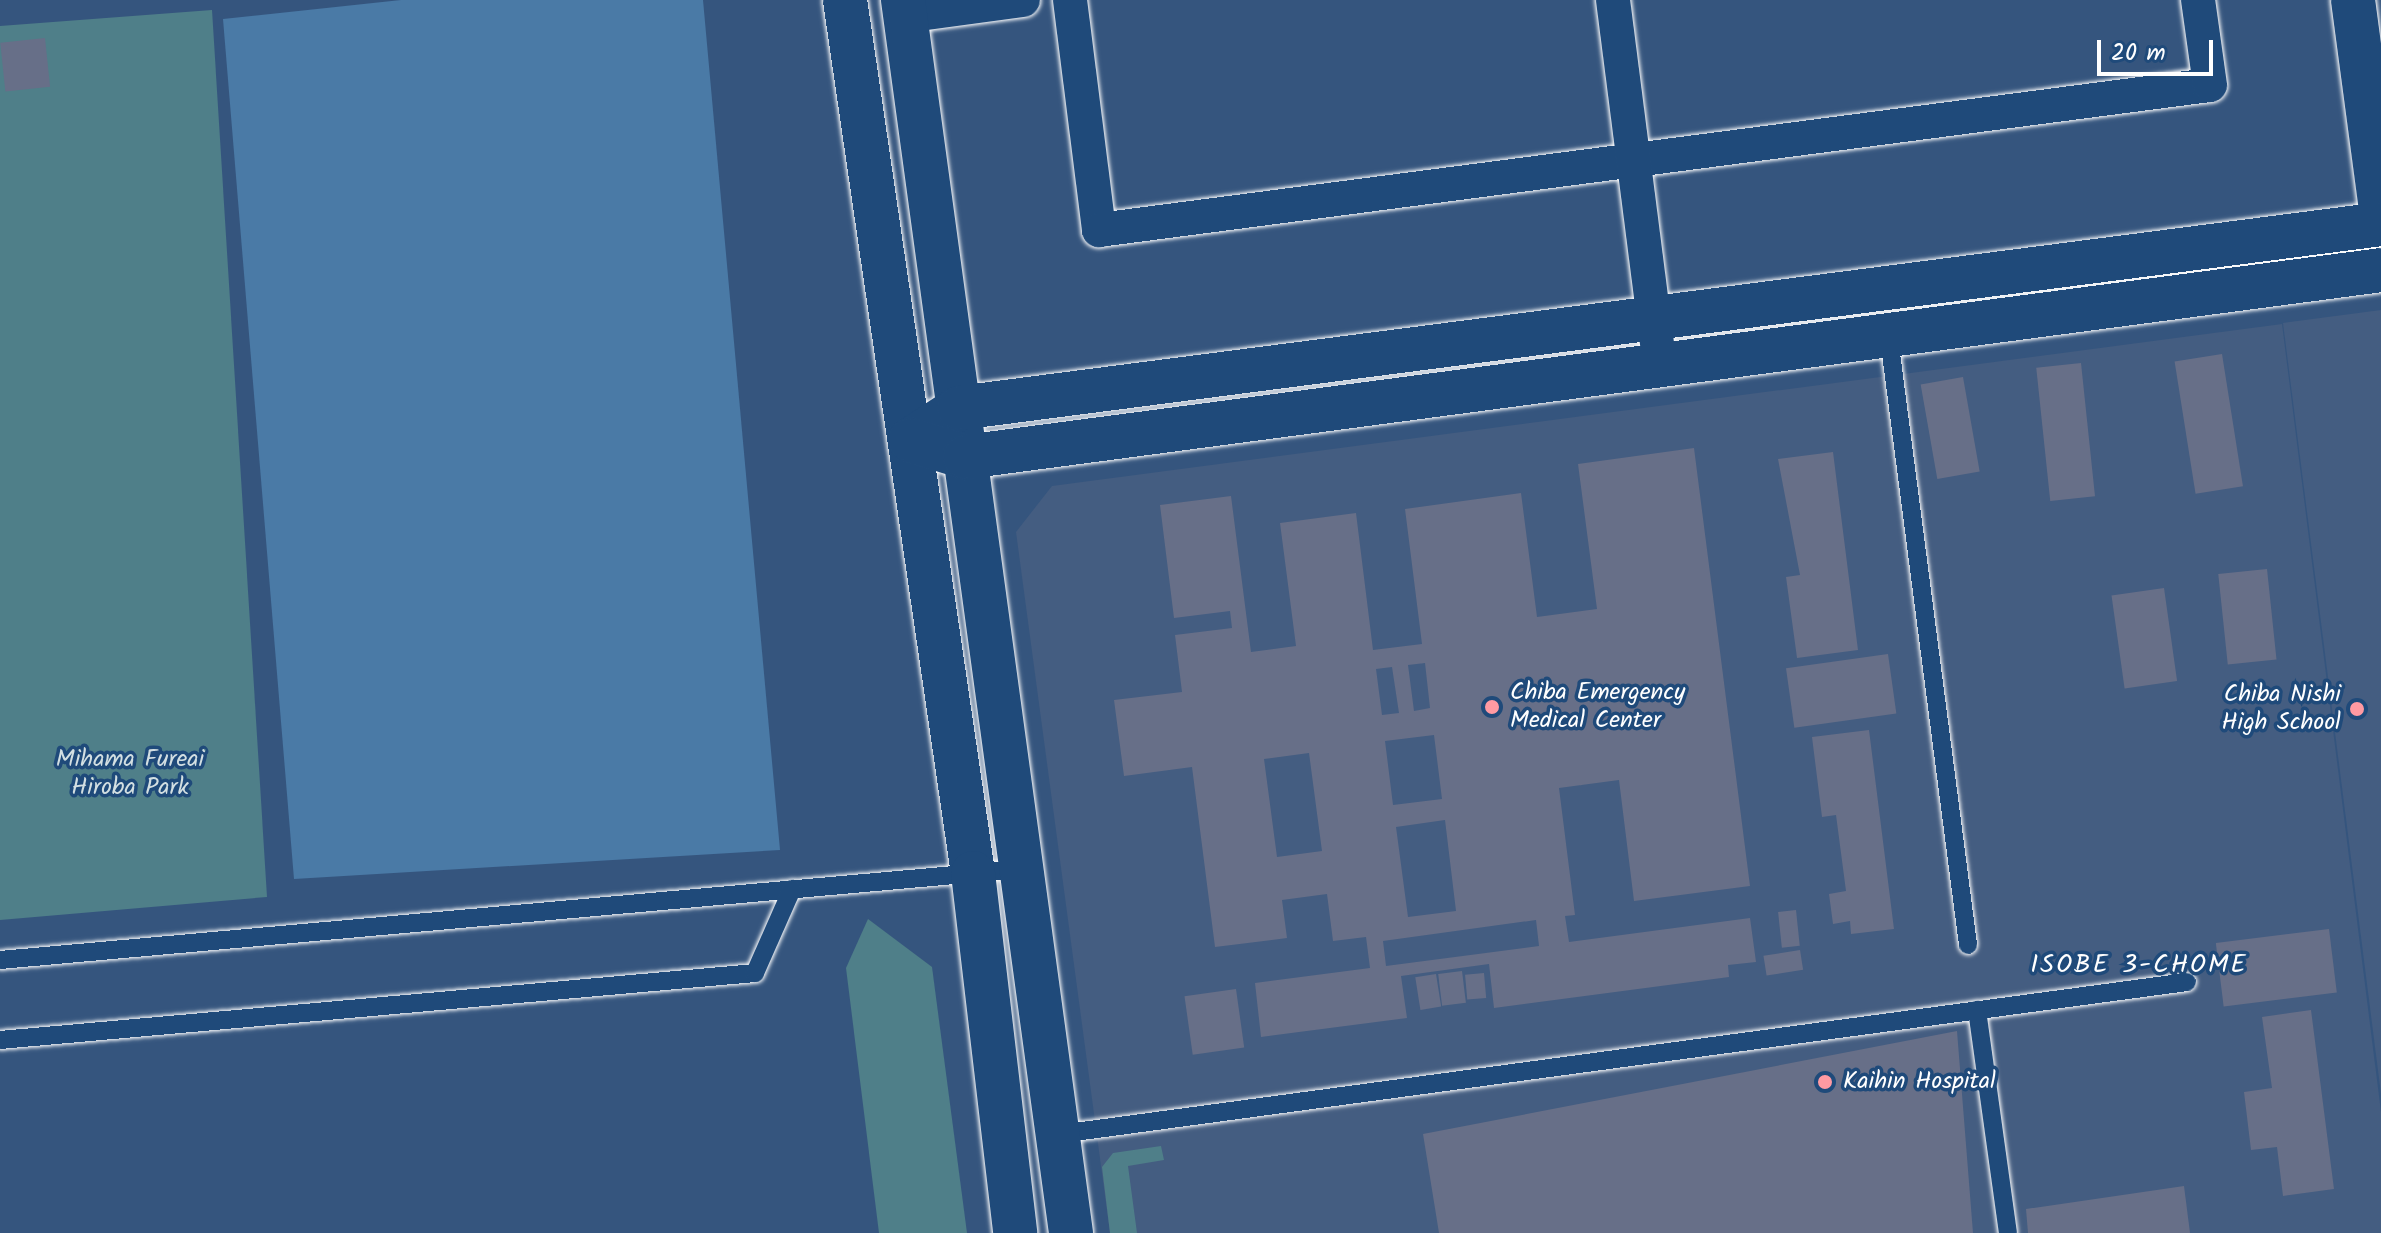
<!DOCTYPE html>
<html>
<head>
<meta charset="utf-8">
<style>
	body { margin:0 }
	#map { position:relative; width:2381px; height:1233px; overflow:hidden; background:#35557e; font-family:Kalam,sans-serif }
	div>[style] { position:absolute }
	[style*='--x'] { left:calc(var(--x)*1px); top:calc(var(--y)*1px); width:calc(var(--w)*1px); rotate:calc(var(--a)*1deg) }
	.built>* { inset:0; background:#445d81 }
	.green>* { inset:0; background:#4f7f89 }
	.water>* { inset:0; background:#4a7aa6 }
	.building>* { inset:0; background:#676f88; transform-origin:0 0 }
	.roads { filter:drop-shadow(0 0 2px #fff) drop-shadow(0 0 2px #fff) }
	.lane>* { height:18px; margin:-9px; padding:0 9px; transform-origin:9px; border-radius:9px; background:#1f4a7a }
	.street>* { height:34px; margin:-17px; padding:0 17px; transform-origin:17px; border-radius:17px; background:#1f4a7a }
	.secondary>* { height:44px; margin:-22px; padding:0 22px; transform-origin:22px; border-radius:22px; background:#1f4a7a }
	.dots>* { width:22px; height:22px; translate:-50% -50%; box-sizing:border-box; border:4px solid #1f4a7a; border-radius:50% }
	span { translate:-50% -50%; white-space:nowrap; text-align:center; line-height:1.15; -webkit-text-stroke:7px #1f4a7a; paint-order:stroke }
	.poi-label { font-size:24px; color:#fff }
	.left { translate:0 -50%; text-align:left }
	.right { translate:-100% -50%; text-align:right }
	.park-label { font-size:24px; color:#d3dfe2 }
	.neighbourhood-label { font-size:26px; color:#fff; letter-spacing:2px }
	.scale { position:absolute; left:2097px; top:40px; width:116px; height:36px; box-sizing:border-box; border:4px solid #fff; border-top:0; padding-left:10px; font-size:24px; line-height:28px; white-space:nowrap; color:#fff; -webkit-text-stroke:6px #1f4a7a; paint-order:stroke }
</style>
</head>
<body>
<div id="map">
	<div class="built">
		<i style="clip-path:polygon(2381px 310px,2381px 1094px,2283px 323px)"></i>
		<i style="clip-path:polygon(2282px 324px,2381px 1112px,2381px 1233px,1110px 1233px,1016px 532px,1052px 486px)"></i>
	</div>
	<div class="green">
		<i style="clip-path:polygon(212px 10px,267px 897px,0 920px,0 26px)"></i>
		<i style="clip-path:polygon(868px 919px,932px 967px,967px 1233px,879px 1233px,846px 968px)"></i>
		<i style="clip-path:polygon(1161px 1146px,1164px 1160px,1128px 1166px,1137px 1233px,1110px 1233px,1102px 1167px,1113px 1153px)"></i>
	</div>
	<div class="water">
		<i style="clip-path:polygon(401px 0,703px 0,780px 850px,294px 879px,223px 19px)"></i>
	</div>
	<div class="building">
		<i style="left:45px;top:38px;width:49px;height:45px;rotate:84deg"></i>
		<i style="left:2222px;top:354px;width:134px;height:48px;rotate:81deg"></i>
		<i style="left:2081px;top:363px;width:134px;height:45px;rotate:84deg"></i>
		<i style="left:1963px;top:377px;width:96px;height:43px;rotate:80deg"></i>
		<i style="clip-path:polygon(evenodd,1694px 448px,1750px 886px,1634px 901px,1619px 780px,1559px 788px,1575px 915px,1565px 916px,1569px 942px,1750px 918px,1756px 962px,1728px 965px,1729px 977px,1494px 1008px,1489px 964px,1401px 976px,1407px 1018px,1261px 1037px,1255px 983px,1370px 968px,1366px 937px,1333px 941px,1327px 894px,1282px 900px,1287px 938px,1215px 947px,1192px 767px,1124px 776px,1114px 700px,1182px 692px,1175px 635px,1232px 628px,1230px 611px,1174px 618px,1160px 505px,1231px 496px,1251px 652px,1296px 646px,1280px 523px,1356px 513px,1373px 650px,1422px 644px,1405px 509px,1521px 493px,1537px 617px,1597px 609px,1578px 464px,1694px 448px,1425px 663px,1430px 708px,1414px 711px,1408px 665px,1425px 663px,1694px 448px,1392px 667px,1399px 713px,1382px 715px,1376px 669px,1392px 667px,1694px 448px,1434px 735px,1442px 799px,1393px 805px,1385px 741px,1434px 735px,1694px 448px,1309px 753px,1322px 851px,1277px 857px,1264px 759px,1309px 753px,1694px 448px,1445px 820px,1456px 911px,1408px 917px,1396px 827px,1445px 820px,1694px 448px,1536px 920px,1539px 946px,1386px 966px,1383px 941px,1536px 920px)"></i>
		<i style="clip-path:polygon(1833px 452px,1858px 650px,1797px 658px,1786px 577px,1800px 575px,1778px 459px)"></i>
		<i style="left:2267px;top:569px;width:91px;height:49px;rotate:84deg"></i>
		<i style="left:2164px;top:588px;width:94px;height:53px;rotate:82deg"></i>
		<i style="left:1888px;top:654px;width:60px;height:103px;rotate:82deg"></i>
		<i style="clip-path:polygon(1869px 730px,1894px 929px,1851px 934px,1850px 921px,1833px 924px,1829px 894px,1846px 891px,1836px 815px,1822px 817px,1812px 737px)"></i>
		<i style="left:1796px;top:910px;width:36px;height:18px;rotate:84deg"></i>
		<i style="left:2329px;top:929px;width:64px;height:114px;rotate:83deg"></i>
		<i style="left:1800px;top:950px;width:20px;height:37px;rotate:81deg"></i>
		<i style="left:1462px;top:971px;width:32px;height:24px;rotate:83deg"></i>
		<i style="left:1484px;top:973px;width:25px;height:19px;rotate:85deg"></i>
		<i style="left:1436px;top:974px;width:33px;height:21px;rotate:81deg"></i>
		<i style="left:1236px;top:989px;width:59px;height:52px;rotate:82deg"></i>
		<i style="clip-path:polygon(2311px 1010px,2334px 1189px,2283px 1196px,2277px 1147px,2251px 1150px,2244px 1092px,2272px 1088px,2262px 1017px)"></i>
		<i style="clip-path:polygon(1957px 1031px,1973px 1233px,1439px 1233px,1423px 1134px)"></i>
		<i style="clip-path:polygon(2184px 1186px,2190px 1233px,2028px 1233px,2026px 1209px)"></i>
	</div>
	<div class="roads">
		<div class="lane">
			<i style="--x:1889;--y:338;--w:612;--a:82.58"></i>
			<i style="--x:0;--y:960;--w:1025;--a:-5.09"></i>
			<i style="--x:1977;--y:1010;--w:225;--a:82.1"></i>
			<i style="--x:0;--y:1040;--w:758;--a:-5.07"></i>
			<i style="--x:755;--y:973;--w:92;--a:-66.2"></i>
			<i style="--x:1060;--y:1134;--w:1137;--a:-7.68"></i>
		</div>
		<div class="street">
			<i style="--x:1070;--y:0;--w:232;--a:82.8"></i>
			<i style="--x:1099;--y:230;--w:1120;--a:-7.44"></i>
			<i style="--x:2210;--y:85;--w:86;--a:-98"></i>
			<i style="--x:1613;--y:0;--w:371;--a:82.7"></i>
			<i style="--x:905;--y:16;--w:119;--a:-7.7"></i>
		</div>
		<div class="secondary">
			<i style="--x:845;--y:0;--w:882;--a:81.66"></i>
			<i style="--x:973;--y:873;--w:362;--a:83.3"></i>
			<i style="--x:903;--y:0;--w:1244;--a:82.24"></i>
			<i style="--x:2353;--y:0;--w:211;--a:82.4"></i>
			<i style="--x:910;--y:440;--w:59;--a:-33.1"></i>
			<i style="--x:959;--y:408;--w:1434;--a:-7.37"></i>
			<i style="--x:910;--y:440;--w:58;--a:17.2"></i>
			<i style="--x:965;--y:457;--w:1428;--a:-7.52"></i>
		</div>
	</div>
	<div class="dots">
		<i style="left:1492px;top:707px;background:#ff9aa2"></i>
		<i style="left:2357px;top:709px;background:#ff9aa2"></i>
		<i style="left:1825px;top:1082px;background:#ff9aa2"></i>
	</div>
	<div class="poi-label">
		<span class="left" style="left:1510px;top:707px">Chiba Emergency<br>Medical Center</span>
		<span class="right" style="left:2341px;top:709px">Chiba Nishi<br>High School</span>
		<span class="left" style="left:1843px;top:1082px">Kaihin Hospital</span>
	</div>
	<div class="park-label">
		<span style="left:130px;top:774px">Mihama Fureai<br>Hiroba Park</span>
	</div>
	<div class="neighbourhood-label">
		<span style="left:2139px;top:966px">ISOBE 3-CHOME</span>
	</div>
	<div class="scale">20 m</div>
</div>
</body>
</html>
